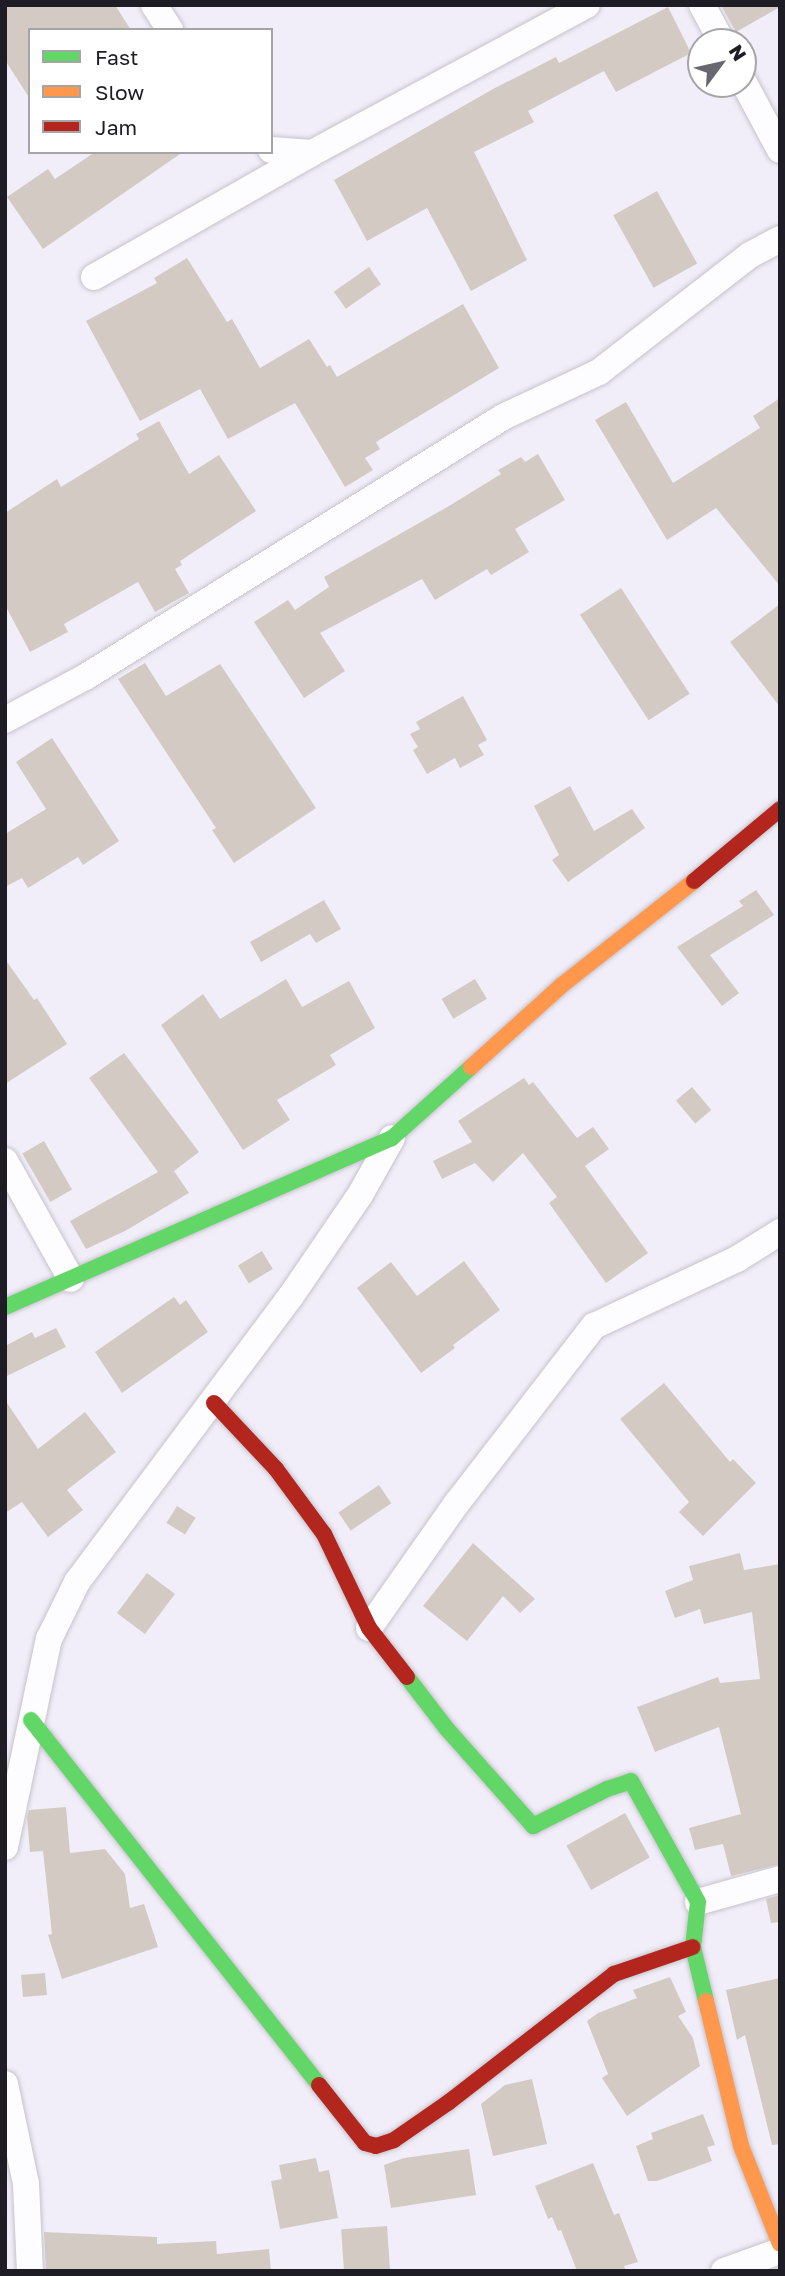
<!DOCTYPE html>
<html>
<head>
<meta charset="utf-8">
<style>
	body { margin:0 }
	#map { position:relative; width:785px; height:2276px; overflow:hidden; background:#f1eef9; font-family:"Golos Text",sans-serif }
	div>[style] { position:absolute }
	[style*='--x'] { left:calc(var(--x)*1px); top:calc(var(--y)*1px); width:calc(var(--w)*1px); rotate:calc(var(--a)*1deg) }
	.building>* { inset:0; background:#d3cbc3; transform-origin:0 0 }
	.roads { filter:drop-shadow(0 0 2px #c6c3cc) drop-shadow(0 0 2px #c6c3cc) }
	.street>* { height:26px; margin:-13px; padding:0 13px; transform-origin:13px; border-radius:13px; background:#fdfcfe }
	.fast>* { height:16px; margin:-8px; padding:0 8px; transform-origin:8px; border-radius:8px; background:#63d668 }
	.slow>* { height:16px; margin:-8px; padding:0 8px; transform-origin:8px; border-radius:8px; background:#ff974d }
	.jam>* { height:16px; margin:-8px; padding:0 8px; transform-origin:8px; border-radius:8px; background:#b3261e }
	span { translate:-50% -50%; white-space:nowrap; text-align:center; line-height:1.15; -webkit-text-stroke:5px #fff; paint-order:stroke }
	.frame { position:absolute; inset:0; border:7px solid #1e1c24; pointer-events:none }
	.legend { position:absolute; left:28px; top:28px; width:245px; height:126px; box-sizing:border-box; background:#fff; border:2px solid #a5a4a7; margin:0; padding:9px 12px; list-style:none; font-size:21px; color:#1e1c24 }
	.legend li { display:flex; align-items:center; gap:14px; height:35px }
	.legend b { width:35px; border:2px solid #a5a4a7 }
	.north { position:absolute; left:687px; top:28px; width:70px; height:70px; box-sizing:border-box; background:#fff; border:2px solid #a5a4a7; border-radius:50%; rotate:57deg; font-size:19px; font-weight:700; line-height:28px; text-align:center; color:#1e1c24 }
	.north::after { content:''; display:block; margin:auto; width:24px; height:32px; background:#68666f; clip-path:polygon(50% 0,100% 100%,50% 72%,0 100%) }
</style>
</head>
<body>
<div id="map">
	<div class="building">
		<i style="clip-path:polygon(5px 5px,115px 5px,131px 30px,30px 30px,30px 99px,5px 60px)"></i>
		<i style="clip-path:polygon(721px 5px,780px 5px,780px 7px,736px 32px)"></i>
		<i style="clip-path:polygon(668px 7px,691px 53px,616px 92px,604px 71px,528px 111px,534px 122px,474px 152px,527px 260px,471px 291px,427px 208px,367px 241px,334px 180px,493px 89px,556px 57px,559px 63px)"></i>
		<i style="clip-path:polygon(95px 152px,183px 152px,43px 249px,7px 197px,48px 169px,55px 179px)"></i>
		<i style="left:657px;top:191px;width:83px;height:50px;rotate:61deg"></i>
		<i style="clip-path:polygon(187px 258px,227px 322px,232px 319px,260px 368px,309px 339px,327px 367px,330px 365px,337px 377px,463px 304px,499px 368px,376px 442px,380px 449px,365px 458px,373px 470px,345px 487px,295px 403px,228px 439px,200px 389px,140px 421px,86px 321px,157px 283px,154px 278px)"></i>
		<i style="left:369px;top:267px;width:21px;height:43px;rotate:55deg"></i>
		<i style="clip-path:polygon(780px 398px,780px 586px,716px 508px,667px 540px,595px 420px,626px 402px,673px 483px,760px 428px,753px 416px)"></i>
		<i style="clip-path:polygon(159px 421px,189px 474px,219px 455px,256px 511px,180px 561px,182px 565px,175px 569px,189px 593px,155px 612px,138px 582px,64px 624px,68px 632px,30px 652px,5px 605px,5px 513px,57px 479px,61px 487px,139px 439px,136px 434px)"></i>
		<i style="clip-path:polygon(538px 454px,565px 500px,515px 529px,529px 552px,491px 575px,487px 569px,435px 600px,422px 579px,320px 633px,345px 671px,304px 698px,254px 622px,288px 600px,295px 610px,329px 587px,324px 577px,449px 506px,501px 474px,498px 470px,521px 457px,525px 462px)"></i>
		<i style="left:621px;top:588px;width:126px;height:49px;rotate:57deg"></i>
		<i style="clip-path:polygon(780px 604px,780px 707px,730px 642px)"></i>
		<i style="clip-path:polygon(145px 663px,166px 696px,220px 664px,316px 808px,234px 863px,212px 830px,216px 828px,118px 679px)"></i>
		<i style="clip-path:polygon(463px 696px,487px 740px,478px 745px,484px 755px,460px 768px,455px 758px,427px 774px,413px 750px,418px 747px,410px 734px,420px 729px,416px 722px)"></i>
		<i style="clip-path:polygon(52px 738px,119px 841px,83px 865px,78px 857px,28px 888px,22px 878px,5px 887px,5px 834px,46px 809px,16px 762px)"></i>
		<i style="clip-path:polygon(570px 786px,594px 831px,632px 809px,645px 828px,568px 882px,552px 860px,559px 855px,534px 806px)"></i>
		<i style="clip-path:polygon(756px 890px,774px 915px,710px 955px,739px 993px,722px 1006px,677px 947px,743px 906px,739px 901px)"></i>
		<i style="clip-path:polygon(324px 900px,341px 929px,316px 943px,310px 934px,261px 962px,250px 942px)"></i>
		<i style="clip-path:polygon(5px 959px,34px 1000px,37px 998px,67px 1044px,5px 1084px)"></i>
		<i style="clip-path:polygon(286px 979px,302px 1007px,349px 981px,375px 1028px,330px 1055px,336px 1065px,277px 1100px,290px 1120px,243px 1150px,161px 1025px,203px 994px,220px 1019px)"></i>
		<i style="left:475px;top:979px;width:23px;height:39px;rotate:59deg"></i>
		<i style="clip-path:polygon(124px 1053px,199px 1152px,174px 1171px,189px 1193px,125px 1231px,86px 1249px,70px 1221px,158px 1172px,89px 1078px)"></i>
		<i style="clip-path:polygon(524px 1078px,529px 1085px,533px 1082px,577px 1138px,593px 1127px,609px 1149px,585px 1166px,648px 1253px,606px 1283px,549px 1203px,557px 1197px,523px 1153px,493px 1182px,475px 1163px,442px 1179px,433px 1161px,472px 1142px,458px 1121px)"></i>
		<i style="left:692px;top:1087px;width:30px;height:21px;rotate:50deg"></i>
		<i style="left:44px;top:1141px;width:56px;height:25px;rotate:60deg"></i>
		<i style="left:262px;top:1251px;width:21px;height:28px;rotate:59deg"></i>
		<i style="clip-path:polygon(464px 1261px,500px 1310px,453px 1345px,455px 1348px,421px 1373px,357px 1288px,391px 1262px,417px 1296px)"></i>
		<i style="clip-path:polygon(174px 1297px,180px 1305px,186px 1300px,208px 1332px,122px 1393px,95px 1352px)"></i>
		<i style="clip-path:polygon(56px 1328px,66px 1347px,5px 1377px,5px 1346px,32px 1332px,35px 1338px)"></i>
		<i style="clip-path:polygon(664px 1383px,730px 1462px,733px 1459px,756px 1483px,703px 1536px,679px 1512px,689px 1502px,620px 1419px)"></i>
		<i style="clip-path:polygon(5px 1400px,38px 1449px,85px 1412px,116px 1452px,67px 1490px,83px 1510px,48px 1537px,22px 1502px,5px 1513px)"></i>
		<i style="left:379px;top:1485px;width:22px;height:49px;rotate:56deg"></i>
		<i style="left:177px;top:1506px;width:22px;height:20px;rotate:32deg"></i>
		<i style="clip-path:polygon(473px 1543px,535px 1599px,520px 1613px,503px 1596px,467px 1641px,423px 1606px)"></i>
		<i style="clip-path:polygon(740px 1553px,744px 1570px,780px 1564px,780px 1864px,731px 1876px,723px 1844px,695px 1850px,689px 1828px,741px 1814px,719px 1727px,655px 1752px,637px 1707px,718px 1677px,720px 1683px,760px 1679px,752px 1612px,704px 1624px,700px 1609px,675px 1618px,665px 1591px,693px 1580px,689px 1566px)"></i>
		<i style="left:147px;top:1573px;width:35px;height:50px;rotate:37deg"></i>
		<i style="clip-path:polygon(66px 1807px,70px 1853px,105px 1849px,125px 1874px,130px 1908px,144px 1904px,158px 1947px,62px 1979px,48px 1935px,52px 1934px,43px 1851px,30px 1852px,27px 1818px,29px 1810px)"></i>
		<i style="left:625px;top:1813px;width:51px;height:67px;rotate:61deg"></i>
		<i style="clip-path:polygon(780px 1895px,780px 1922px,771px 1923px,766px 1899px)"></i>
		<i style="left:45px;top:1973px;width:22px;height:24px;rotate:85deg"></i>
		<i style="clip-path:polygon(670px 1977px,686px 2012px,678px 2016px,693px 2038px,700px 2066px,627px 2116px,602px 2078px,608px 2074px,587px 2021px,598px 2013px,637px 1998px,633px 1990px)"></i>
		<i style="clip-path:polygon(780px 1978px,780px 2144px,772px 2145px,745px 2035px,737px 2040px,726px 1990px)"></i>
		<i style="clip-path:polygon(532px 2079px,547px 2144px,493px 2156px,481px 2104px,505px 2085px)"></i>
		<i style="clip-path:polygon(703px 2114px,715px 2145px,707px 2147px,712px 2161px,657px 2181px,648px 2181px,636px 2146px,653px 2139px,651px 2133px)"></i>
		<i style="clip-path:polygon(469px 2149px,476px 2195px,391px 2208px,384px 2165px,404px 2158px)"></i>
		<i style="clip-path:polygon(316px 2158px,319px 2172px,329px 2170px,338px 2218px,280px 2229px,271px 2181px,282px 2179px,279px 2165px)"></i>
		<i style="clip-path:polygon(593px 2163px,614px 2215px,619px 2213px,638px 2262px,624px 2266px,626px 2271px,577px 2271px,561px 2230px,558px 2231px,552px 2217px,548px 2219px,535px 2186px)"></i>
		<i style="left:387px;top:2226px;width:45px;height:46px;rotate:86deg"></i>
		<i style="clip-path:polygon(44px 2232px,157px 2237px,157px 2244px,216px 2241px,217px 2254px,269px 2249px,271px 2271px,46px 2271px)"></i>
	</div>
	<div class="roads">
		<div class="street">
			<i style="--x:154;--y:5;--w:30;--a:57"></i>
			<i style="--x:702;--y:5;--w:42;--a:61.6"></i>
			<i style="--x:743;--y:81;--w:78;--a:61.8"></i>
			<i style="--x:271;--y:150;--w:41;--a:4.2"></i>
			<i style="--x:94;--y:277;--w:251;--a:-29.6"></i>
			<i style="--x:312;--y:153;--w:312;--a:-28.3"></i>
			<i style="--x:5;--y:720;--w:93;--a:-28.2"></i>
			<i style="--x:87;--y:676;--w:490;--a:-31.9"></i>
			<i style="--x:503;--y:417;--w:106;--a:-25.1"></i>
			<i style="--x:599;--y:372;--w:191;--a:-37.8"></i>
			<i style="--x:750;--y:255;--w:34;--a:-28"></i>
			<i style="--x:5;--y:1161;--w:135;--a:60.8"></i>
			<i style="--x:369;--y:1628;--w:153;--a:-54.9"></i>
			<i style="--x:457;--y:1503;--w:224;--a:-52.3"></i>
			<i style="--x:594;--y:1326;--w:158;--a:-25.1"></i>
			<i style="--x:737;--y:1259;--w:51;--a:-32.1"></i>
			<i style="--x:5;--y:1847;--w:213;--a:-78.1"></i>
			<i style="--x:49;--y:1639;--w:64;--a:-63.8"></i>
			<i style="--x:77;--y:1582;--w:357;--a:-53.2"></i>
			<i style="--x:291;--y:1296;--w:122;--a:-55.7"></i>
			<i style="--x:360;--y:1195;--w:65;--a:-60.7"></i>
			<i style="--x:698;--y:1902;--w:85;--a:-15.7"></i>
			<i style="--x:5;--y:2084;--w:102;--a:78.1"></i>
			<i style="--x:26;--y:2184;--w:87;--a:87.4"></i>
			<i style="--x:724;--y:2271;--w:59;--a:-19.7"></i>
		</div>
		<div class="fast">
			<i style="--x:5;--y:1307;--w:422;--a:-23.6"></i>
			<i style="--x:392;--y:1138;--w:106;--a:-41.9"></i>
			<i style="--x:407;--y:1677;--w:66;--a:52.4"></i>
			<i style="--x:447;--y:1729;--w:130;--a:48.4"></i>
			<i style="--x:533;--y:1826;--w:83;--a:-26.6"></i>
			<i style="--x:607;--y:1789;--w:25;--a:-18"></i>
			<i style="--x:631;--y:1781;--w:138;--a:61"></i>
			<i style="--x:698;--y:1902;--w:45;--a:96.3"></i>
			<i style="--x:693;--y:1947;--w:56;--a:76.5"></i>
			<i style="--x:31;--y:1720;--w:465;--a:51.7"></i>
		</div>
		<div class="slow">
			<i style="--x:471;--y:1067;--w:122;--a:-42"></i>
			<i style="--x:562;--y:985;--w:168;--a:-38.2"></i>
			<i style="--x:706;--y:2001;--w:149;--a:76.4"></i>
			<i style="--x:741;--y:2146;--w:105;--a:68.3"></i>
		</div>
		<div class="jam">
			<i style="--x:694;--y:881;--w:112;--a:-39.9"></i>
			<i style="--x:214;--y:1403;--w:91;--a:46.8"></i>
			<i style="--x:276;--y:1469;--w:81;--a:53.6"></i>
			<i style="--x:324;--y:1534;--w:104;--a:64.4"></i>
			<i style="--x:369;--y:1628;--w:62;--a:52.2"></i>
			<i style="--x:319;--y:2085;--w:74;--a:51.6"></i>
			<i style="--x:365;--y:2143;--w:11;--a:15"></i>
			<i style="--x:376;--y:2146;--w:19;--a:-18"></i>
			<i style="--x:394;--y:2140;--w:67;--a:-34.6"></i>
			<i style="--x:449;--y:2102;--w:209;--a:-37.8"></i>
			<i style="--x:614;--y:1974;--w:83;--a:-18.9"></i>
		</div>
	</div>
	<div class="frame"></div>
	<ul class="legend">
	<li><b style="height:9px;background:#63d668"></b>Fast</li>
	<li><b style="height:9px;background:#ff974d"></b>Slow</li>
	<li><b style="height:9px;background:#b3261e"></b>Jam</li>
	</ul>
	<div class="north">N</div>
</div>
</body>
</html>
